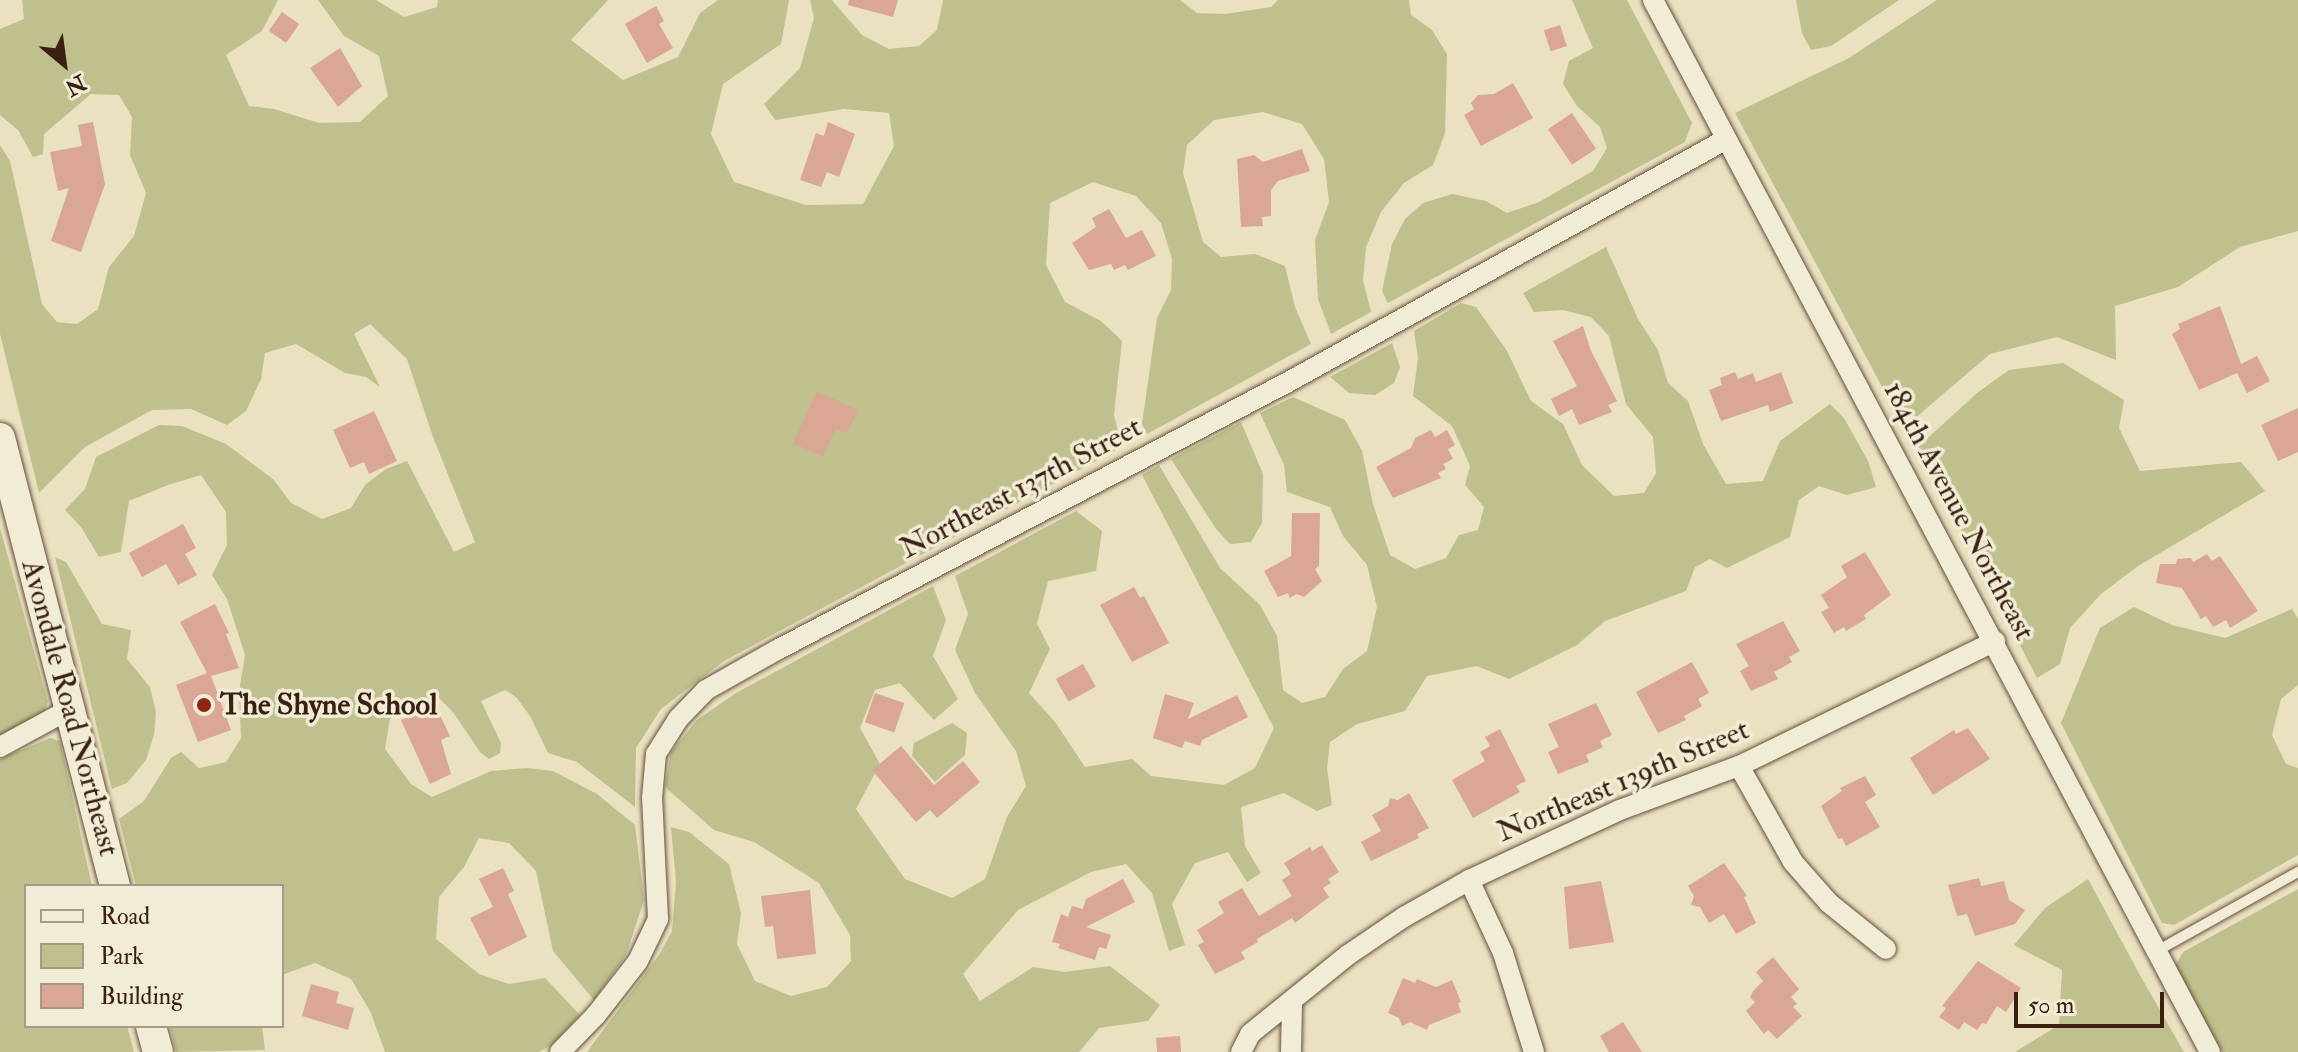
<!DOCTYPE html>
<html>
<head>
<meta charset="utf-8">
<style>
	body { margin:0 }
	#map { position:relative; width:2298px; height:1052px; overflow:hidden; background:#eae1c0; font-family:"IM FELL Double Pica",serif }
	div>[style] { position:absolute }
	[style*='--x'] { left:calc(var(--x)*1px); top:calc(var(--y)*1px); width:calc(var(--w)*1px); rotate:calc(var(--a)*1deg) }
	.green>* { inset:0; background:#bfc08d }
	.building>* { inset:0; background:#d9a794; transform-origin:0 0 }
	.roads { filter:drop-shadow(0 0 2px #67503e) drop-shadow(0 0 2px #67503e) }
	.service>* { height:10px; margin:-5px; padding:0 5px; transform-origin:5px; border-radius:5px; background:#f1ecd6 }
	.minor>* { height:20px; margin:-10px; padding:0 10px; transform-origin:10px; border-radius:10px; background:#f1ecd6 }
	.secondary>* { height:30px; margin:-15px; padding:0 15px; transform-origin:15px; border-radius:15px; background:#f1ecd6 }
	.dots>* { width:22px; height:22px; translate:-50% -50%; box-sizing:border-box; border:4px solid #f1ecd6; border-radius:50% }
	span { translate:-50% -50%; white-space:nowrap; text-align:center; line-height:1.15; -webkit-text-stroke:7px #f1ecd6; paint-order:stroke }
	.street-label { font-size:30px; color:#3b2012 }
	.poi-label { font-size:30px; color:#3b2012; font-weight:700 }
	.left { translate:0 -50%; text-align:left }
	.legend { position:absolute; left:24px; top:884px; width:260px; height:144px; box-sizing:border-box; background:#f1ecd6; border:2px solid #a89a88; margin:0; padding:10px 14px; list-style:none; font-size:24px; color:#3b2012 }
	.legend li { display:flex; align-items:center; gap:16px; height:40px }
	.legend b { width:40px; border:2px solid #a89a88 }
	.north { position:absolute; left:24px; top:24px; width:80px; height:80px; -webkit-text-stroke:6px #f1ecd6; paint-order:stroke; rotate:151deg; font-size:22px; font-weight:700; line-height:32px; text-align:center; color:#3b2012 }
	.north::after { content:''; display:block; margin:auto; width:28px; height:36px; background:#3b2012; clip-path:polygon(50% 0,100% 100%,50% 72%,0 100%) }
	.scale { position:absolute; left:2014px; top:992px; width:150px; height:36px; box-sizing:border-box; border:4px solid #3b2012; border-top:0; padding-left:10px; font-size:24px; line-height:28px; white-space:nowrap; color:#3b2012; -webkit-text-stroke:6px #f1ecd6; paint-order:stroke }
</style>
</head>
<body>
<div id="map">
	<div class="green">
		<i style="clip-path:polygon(22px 0,278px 0,262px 31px,226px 55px,249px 106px,274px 109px,319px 123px,360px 122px,388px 96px,379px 56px,344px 36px,318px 0,376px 0,404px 17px,437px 7px,438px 0,608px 0,571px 40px,623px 80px,678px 57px,700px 13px,718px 0,789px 0,781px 44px,723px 84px,711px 134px,734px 182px,806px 205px,863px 204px,894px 146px,889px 113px,844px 109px,775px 120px,764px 104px,800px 68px,814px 18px,810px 0,832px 0,862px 35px,889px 49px,919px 46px,937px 30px,943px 0,1180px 0,1197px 13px,1225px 14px,1271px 7px,1278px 0,1409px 0,1411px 15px,1432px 30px,1447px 54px,1445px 133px,1433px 165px,1404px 183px,1381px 212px,1366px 247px,1363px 280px,1371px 312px,1331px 334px,1318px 299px,1315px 240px,1329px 202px,1324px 159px,1302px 124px,1263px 112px,1214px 120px,1187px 145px,1183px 173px,1203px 242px,1221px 257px,1255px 254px,1285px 266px,1295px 307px,1311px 344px,1147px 434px,1142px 424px,1157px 318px,1171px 290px,1172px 259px,1161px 223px,1136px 196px,1093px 182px,1050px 203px,1046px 265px,1065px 302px,1101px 321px,1122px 341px,1114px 415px,1122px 447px,724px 661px,661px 709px,636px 748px,635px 807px,577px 762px,548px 753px,530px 716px,516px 697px,505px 690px,481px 701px,501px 743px,500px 753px,489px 759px,480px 752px,453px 712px,439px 698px,410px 702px,390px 719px,385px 749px,411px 784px,432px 797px,491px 771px,527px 768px,553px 771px,597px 794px,635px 825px,644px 900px,626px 955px,594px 1000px,553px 951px,536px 871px,509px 843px,479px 838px,464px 867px,439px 897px,436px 939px,479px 974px,509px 984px,545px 978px,580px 1015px,552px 1045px,539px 1052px,385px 1052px,371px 1013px,351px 979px,315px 963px,282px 975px,282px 886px,136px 886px,119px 819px,144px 801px,171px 758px,181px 752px,199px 768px,226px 762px,241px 738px,239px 692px,245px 655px,227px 599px,212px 575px,227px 545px,226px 512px,201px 475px,168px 485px,129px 501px,121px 552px,99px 557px,81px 527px,65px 510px,85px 489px,96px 457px,159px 425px,182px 426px,226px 444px,274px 480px,291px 503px,322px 519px,351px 508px,365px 485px,386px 469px,407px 461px,454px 552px,475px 542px,433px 437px,407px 359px,370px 324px,354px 334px,380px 387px,366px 377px,345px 373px,296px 344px,265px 353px,261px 379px,246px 411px,227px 425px,191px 409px,152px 410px,85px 447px,39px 493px,0 334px,0 145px,10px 161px,42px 304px,57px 322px,77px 324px,98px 309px,109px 267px,134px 236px,146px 193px,130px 155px,132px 117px,119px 95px,91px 94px,44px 134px,43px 154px,33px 157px,18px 130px,0 115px,0 29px,24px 19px)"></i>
		<i style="clip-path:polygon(1572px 0,1627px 0,1692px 123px,1685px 142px,1388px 303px,1382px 291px,1392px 244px,1405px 219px,1423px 203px,1452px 194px,1486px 201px,1507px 213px,1539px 202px,1593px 171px,1607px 148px,1600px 127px,1577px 106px,1563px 84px,1569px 61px,1593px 48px)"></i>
		<i style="clip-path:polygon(1796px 0,1899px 0,1831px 46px,1811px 50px,1802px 33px)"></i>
		<i style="clip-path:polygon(1937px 0,2298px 0,2298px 231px,2240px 247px,2178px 287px,2115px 306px,2116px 360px,2057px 337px,1990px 354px,1914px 419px,1894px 409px,1735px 113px,1849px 58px)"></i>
		<i style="clip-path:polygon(1606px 247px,1638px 319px,1658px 350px,1668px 383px,1688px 401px,1703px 444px,1726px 484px,1763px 481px,1780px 441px,1830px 404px,1844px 418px,1868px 461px,1876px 487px,1847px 495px,1819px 486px,1799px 500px,1790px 537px,1727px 568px,1710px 559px,1695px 567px,1686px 591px,1605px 621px,1577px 645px,1509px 679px,1477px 666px,1427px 676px,1405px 711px,1357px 724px,1330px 742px,1327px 768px,1332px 805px,1317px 811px,1284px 793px,1241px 807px,1245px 846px,1261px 873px,1247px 882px,1228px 852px,1195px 863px,1172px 904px,1185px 945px,1169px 951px,1152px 893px,1126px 864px,1091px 872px,1018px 910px,963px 974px,980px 1001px,1033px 967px,1065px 972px,1110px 966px,1160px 1005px,1148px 1021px,1099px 1028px,1079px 1052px,587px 1052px,659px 955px,672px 931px,676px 882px,671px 827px,689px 832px,729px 864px,741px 913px,737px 944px,755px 981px,791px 996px,827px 987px,851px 961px,850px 935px,819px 883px,754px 842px,714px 830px,665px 787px,671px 752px,697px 720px,736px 693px,933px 586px,946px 620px,933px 656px,958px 699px,934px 720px,900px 683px,875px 690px,860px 728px,880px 764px,856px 809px,905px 879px,952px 898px,985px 879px,1007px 817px,1026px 786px,1016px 751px,975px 693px,955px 650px,968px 614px,955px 576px,1076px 511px,1102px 531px,1096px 571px,1048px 581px,1037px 624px,1050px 649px,1029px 693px,1055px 722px,1085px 767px,1132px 759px,1151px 776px,1224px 785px,1255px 768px,1274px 728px,1142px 475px,1159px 465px,1220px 568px,1260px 605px,1277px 636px,1283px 690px,1302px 703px,1325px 697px,1343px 669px,1367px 651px,1377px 607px,1367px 565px,1343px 536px,1330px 507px,1287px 492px,1284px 465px,1260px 413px,1293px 397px,1345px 420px,1362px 451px,1373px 504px,1390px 555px,1415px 569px,1446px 558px,1459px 535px,1478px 530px,1484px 507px,1465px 485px,1470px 466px,1452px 426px,1413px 396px,1418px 358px,1414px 331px,1461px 303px,1476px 307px,1507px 351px,1531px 401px,1563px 424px,1582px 465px,1614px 496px,1644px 493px,1656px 473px,1653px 437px,1626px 404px,1609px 336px,1591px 317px,1563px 310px,1534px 312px,1523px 293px)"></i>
		<i style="clip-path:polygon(1392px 343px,1400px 367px,1394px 383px,1375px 395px,1349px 393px,1330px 377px)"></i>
		<i style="clip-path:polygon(2063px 363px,2124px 400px,2119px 428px,2140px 471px,2241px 462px,2265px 491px,2138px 566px,2101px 594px,2070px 628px,2060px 664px,2037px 678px,1918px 447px,1977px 393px,2009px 370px)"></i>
		<i style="clip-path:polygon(1241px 422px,1263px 474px,1262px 523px,1251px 542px,1230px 544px,1216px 529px,1171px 459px)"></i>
		<i style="clip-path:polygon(0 528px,48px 702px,43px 714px,0 737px)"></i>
		<i style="clip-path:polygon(55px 557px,66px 562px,102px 624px,131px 630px,127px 659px,150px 687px,156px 712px,154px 735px,146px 760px,127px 783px,112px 789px)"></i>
		<i style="clip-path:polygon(2134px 607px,2172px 625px,2225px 638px,2292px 609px,2298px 619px,2298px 685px,2281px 699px,2272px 735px,2286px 764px,2298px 768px,2298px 855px,2174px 925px,2162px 923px,2061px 723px,2100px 628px)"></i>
		<i style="clip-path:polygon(952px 723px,967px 733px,965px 755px,935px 782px,912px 756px,914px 743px)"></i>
		<i style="clip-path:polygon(50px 738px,60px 741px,92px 886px,26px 886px,26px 1026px,127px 1026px,134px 1052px,0 1052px,0 759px)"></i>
		<i style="clip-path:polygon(2088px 879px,2141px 977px,2184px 1052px,2015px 1052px,2059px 1025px,2062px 970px,2014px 945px,2045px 908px)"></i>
		<i style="clip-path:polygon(2298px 889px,2298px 1052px,2222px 1052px,2175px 966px,2183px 952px)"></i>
		<i style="clip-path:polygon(170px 1026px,262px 1026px,265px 1050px,176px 1052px)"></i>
	</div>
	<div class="building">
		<i style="clip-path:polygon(849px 0,898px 0,893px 17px,848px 5px)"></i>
		<i style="clip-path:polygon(656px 6px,664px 21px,659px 24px,673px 48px,647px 63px,625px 24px)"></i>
		<i style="left:282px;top:12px;width:21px;height:23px;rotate:35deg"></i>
		<i style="left:1560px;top:25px;width:22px;height:17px;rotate:72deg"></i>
		<i style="clip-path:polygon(340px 48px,362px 86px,338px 107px,310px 68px)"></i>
		<i style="clip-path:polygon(1513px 83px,1533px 118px,1481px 146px,1464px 115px,1474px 109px,1471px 103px,1478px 95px,1494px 94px)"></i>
		<i style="left:1572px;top:113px;width:43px;height:29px;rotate:56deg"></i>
		<i style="clip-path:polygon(93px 122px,105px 184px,81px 252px,51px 241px,69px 188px,58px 191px,50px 152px,82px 146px,78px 125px)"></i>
		<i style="clip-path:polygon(828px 122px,855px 134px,839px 177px,827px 172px,821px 187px,800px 180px,816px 133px,824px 136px)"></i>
		<i style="clip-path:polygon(1302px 149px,1310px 171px,1278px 181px,1271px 190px,1271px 216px,1262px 217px,1263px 226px,1241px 227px,1237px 159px,1254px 155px,1263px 162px)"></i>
		<i style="clip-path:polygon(1109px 209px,1126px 238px,1142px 230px,1156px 256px,1128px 270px,1125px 265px,1114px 270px,1111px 264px,1089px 270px,1072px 243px,1096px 227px,1092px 218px)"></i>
		<i style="clip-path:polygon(2220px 306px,2241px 364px,2257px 356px,2270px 381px,2247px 393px,2237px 373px,2199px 390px,2172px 334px,2180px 329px,2178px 324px)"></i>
		<i style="clip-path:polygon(1583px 326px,1591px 351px,1617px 401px,1608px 405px,1612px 412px,1579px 425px,1572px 409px,1559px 416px,1551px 399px,1577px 386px,1553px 341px)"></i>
		<i style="clip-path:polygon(1735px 372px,1738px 379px,1753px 373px,1756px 382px,1781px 372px,1793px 403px,1770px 412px,1768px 405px,1721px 421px,1709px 390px,1722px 385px,1720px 378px)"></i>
		<i style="clip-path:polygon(817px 391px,858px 410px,847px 433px,836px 429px,823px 457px,793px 443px)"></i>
		<i style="clip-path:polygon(2298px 408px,2298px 452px,2278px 461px,2261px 425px)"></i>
		<i style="clip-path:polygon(374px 411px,397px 461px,369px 474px,364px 462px,350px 468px,333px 430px)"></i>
		<i style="clip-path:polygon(1431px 430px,1435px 437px,1447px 430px,1455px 445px,1448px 449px,1453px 459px,1443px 464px,1446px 469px,1438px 473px,1441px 478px,1393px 498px,1376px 467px,1411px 448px,1415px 438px)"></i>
		<i style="clip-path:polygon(1292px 513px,1320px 513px,1319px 566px,1315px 569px,1322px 581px,1304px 597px,1296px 594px,1290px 598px,1288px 593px,1278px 597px,1264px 571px,1291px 556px)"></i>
		<i style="clip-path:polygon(183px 524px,196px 548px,185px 554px,197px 575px,178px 585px,166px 564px,142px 577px,129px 553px)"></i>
		<i style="clip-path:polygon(1865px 552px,1891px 595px,1864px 615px,1866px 619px,1846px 631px,1844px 627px,1834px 633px,1821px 612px,1829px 608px,1821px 595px,1847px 577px,1841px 566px)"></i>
		<i style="clip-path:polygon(2207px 554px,2212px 561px,2220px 556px,2258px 611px,2230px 628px,2226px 620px,2213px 627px,2206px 616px,2201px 619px,2182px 588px,2156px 583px,2160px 564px,2176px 564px,2177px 559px,2191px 558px,2193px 562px)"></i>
		<i style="clip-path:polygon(1134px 587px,1140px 598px,1144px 596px,1169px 643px,1132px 662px,1100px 605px)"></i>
		<i style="clip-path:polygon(215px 604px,229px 633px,226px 634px,239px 668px,211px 676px,231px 730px,198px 742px,176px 685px,207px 673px,180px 622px)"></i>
		<i style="clip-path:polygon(1783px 621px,1800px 651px,1789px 657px,1792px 662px,1774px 672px,1778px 679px,1751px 691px,1740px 671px,1749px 666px,1736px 644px)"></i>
		<i style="clip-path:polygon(1692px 662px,1709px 693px,1698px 699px,1702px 706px,1684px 716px,1686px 720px,1658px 733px,1636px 692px)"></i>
		<i style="left:1083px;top:664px;width:26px;height:31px;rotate:61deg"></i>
		<i style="left:875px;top:693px;width:31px;height:31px;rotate:19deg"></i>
		<i style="clip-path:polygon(1165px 694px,1194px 703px,1188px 719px,1237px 695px,1248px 717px,1202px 740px,1200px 746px,1185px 741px,1182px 748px,1153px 738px)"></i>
		<i style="clip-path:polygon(1596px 703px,1612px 735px,1600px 741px,1603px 747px,1586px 755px,1589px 762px,1558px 774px,1548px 752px,1559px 747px,1548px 724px)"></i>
		<i style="clip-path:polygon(435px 705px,450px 736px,441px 740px,451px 774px,430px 784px,401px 720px)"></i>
		<i style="clip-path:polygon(1968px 728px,1990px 759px,1933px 795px,1910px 758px,1954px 730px,1956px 734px)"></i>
		<i style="clip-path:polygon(1500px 729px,1526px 781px,1516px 786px,1520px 792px,1473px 818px,1452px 780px,1485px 761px,1480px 752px,1490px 746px,1485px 737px)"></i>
		<i style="clip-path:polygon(901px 746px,934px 785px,963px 761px,980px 782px,937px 818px,930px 810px,916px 822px,872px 770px)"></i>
		<i style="clip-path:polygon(1865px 776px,1876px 795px,1865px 802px,1880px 827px,1846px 846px,1842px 838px,1838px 839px,1821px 806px,1842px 791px,1840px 788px)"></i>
		<i style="clip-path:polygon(1409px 793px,1429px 828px,1417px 834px,1419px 838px,1371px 861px,1361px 842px,1381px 831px,1372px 815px,1388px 806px,1390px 798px,1398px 800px)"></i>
		<i style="clip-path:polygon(1322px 845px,1339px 872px,1328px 879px,1331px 883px,1323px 888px,1329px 897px,1295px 923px,1292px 918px,1257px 939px,1258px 942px,1241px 952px,1245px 959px,1215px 974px,1198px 945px,1204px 942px,1197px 930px,1224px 913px,1218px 902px,1242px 888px,1259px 916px,1292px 896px,1282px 880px,1291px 874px,1284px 863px,1310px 847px,1312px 851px)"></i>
		<i style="clip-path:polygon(1724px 863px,1747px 896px,1744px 897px,1756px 923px,1736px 934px,1724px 914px,1709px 923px,1700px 907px,1691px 905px,1694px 896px,1688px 886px)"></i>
		<i style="clip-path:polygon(503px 868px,514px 891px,508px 894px,527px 937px,489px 956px,470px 918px,493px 907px,479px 879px)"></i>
		<i style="clip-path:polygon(1979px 878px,1981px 886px,2004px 881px,2009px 900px,2025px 910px,2015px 924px,1975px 936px,1967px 914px,1957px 916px,1948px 885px)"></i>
		<i style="clip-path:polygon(1123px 879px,1135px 902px,1086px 927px,1111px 935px,1106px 949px,1099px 947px,1095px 960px,1058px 948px,1060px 944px,1052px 942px,1061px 914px,1068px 917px,1072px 906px,1083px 909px,1086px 899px)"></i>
		<i style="clip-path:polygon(1601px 881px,1614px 942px,1569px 949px,1564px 887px)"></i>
		<i style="clip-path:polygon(810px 890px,816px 954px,777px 959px,773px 926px,765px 927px,761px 896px)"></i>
		<i style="clip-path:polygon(1773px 957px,1799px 989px,1791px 997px,1797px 1004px,1793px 1007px,1802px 1016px,1777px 1039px,1768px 1030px,1764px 1034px,1746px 1011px,1755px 1002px,1750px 997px,1753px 991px,1763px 981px,1756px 972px)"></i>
		<i style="clip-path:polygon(1978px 961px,2021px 988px,2006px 1012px,1997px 1006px,1986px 1024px,1982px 1023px,1977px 1030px,1964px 1022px,1959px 1030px,1939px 1017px,1946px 1008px,1942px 1006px)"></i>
		<i style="clip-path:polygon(1403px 978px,1415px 983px,1417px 979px,1436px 987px,1452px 980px,1461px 1002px,1458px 1003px,1461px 1012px,1429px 1025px,1427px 1030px,1410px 1022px,1402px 1026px,1399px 1018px,1388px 1013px)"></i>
		<i style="clip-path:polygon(311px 984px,339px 992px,336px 1003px,354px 1008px,348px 1030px,302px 1016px)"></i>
		<i style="clip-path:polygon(1623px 1022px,1642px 1052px,1609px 1052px,1600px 1036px)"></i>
		<i style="left:1180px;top:1036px;width:16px;height:24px;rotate:86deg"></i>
	</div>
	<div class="roads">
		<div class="service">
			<i style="--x:2157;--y:951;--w:162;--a:-29.3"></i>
		</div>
		<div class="minor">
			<i style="--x:1653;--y:0;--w:1190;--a:62.1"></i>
			<i style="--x:0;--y:747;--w:80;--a:-28.5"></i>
			<i style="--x:1739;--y:766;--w:110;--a:60.6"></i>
			<i style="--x:1793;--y:862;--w:55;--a:48.7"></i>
			<i style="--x:1829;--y:903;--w:73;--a:38.9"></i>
			<i style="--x:1469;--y:880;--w:81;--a:65"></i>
			<i style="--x:1503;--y:953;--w:104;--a:72.6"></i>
			<i style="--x:560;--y:1052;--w:52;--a:-45.8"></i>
			<i style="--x:596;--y:1015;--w:68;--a:-52.1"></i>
			<i style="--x:638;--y:961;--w:47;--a:-64.5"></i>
			<i style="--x:658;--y:919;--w:121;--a:-92.8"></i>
			<i style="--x:652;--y:798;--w:44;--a:-84.8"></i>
			<i style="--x:656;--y:754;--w:41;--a:-57.8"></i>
			<i style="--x:678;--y:719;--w:40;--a:-46"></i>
			<i style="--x:706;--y:690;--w:81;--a:-29.4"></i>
			<i style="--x:777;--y:650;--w:579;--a:-27.67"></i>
			<i style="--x:1290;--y:381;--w:497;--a:-29"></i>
			<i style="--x:1241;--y:1052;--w:20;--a:-63"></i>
			<i style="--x:1250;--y:1034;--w:126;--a:-38.9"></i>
			<i style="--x:1348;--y:955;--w:68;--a:-34.2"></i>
			<i style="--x:1404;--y:917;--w:75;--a:-29.6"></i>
			<i style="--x:1469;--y:880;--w:166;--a:-24.9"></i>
			<i style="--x:1620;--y:810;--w:127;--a:-20.3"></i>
			<i style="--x:1739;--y:766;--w:285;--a:-26"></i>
			<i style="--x:1291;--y:1052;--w:48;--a:-88.8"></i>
		</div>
		<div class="secondary">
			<i style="--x:0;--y:438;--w:463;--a:75.6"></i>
			<i style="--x:151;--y:1026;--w:27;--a:75"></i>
		</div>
	</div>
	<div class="dots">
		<i style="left:204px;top:705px;background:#8f2418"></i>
	</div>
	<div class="street-label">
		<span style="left:1021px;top:488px;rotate:-28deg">Northeast 137th Street</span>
		<span style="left:1959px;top:511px;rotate:62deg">184th Avenue Northeast</span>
		<span style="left:70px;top:708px;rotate:75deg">Avondale Road Northeast</span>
		<span style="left:1623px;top:781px;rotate:-23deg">Northeast 139th Street</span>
	</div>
	<div class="poi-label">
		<span class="left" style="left:220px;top:705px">The Shyne School</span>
	</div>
	<ul class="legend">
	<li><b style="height:10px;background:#f1ecd6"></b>Road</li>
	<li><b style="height:22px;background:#bfc08d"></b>Park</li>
	<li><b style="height:22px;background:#d9a794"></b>Building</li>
	</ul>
	<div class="north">N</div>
	<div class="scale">50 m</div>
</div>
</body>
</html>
